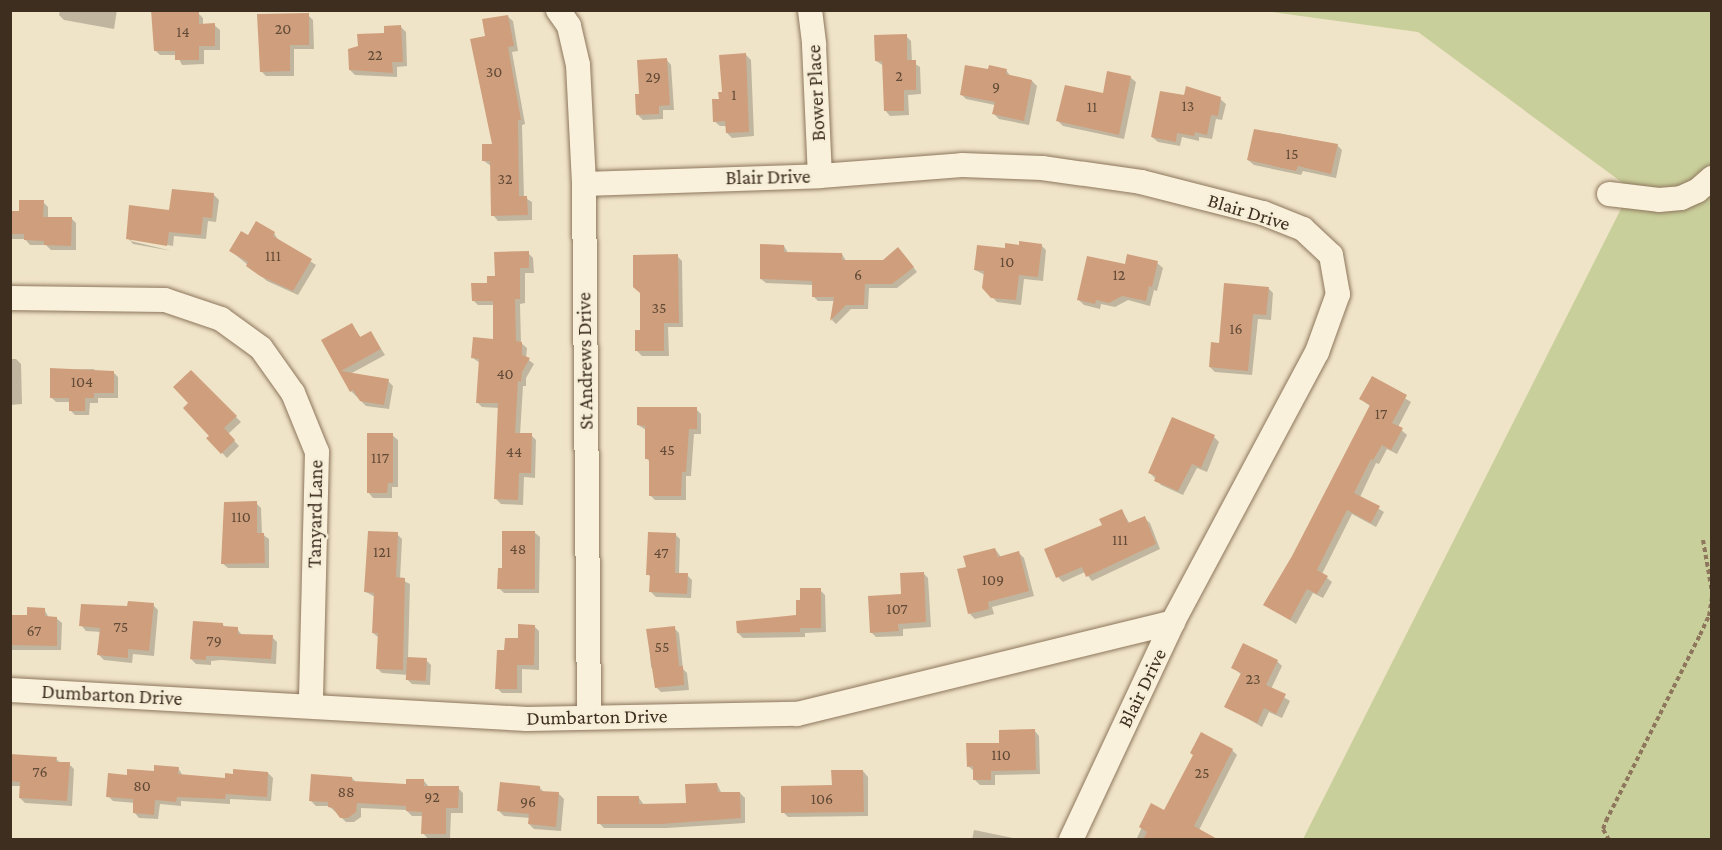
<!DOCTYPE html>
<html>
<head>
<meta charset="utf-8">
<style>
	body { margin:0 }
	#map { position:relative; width:1722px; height:850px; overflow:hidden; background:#f0e4c8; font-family:"Crimson Pro",serif }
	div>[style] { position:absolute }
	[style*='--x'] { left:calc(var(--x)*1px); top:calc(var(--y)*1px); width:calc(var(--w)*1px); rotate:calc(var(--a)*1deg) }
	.green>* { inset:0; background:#c9cf9b }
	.shadow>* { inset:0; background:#0003 }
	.building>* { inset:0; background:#cf9f7d; transform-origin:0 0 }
	.path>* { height:4px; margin-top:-2px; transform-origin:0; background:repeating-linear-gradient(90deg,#8d765c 0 4.5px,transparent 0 7.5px) }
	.roads { filter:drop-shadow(0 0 2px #8d765c) drop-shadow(0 0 2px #8d765c) }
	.minor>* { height:24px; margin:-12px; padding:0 12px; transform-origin:12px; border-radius:12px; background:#faf1dc }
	span { translate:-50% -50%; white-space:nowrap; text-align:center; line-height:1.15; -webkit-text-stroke:5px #f7eed8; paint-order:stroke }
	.number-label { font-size:16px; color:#624a37 }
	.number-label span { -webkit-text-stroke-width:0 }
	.street-label { font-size:20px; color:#3d2e20 }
	.frame { position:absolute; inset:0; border:12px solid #3d2e20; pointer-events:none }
</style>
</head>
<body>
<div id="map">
	<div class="green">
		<i style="clip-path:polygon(1265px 11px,1711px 11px,1711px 839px,1303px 839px,1631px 189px,1418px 32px)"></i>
	</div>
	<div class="shadow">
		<i style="clip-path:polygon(60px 10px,117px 10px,114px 29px,64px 20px,59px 15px)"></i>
		<i style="clip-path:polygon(198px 13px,203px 18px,203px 25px,214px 25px,220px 30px,220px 50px,204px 50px,204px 64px,182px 65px,177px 55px,160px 55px,155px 50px)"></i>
		<i style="clip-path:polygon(258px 15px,308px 15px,313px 20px,314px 49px,294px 49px,294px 76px,266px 76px,261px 71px)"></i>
		<i style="clip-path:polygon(507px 16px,513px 21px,518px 51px,512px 52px,525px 124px,522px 125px,524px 197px,532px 202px,532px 220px,498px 221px,493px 215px,491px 166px,484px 161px,494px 145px,487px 37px)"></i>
		<i style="clip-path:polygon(401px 27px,406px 32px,407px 66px,397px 67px,397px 77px,355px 75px,350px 70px,386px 34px)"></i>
		<i style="clip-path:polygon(906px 36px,911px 41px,912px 62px,920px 67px,921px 94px,908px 95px,909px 115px,890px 116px,885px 110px,884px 66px,876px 61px)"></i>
		<i style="clip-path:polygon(746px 55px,751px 60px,754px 136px,732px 138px,727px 133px,727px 126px,720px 126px,714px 121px,723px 93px)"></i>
		<i style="clip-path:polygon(666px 59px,671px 65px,674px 110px,663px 110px,663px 119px,643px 120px,638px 115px,640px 96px)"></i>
		<i style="clip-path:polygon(1006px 70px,1011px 77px,1032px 81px,1037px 86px,1029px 125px,999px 119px,994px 114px,995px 105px,966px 99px,961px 94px,989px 71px)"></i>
		<i style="clip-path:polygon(1130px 77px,1136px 82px,1124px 139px,1063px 126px,1058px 121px)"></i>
		<i style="clip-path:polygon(1185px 97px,1220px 99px,1226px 104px,1222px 120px,1216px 119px,1212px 139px,1199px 137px,1199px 141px,1182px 137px,1180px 146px,1158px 142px,1152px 137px)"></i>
		<i style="clip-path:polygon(1278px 133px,1337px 145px,1342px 150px,1336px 178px,1303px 171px,1301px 175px,1254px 165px,1248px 160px)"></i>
		<i style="clip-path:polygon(214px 195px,219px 200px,216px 222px,208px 221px,206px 239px,174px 236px,173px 246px,131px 238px,131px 241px,172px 251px,133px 244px,128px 238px,171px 211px)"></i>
		<i style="clip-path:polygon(43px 202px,48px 207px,48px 218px,71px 218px,76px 223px,76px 250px,51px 250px,46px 245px,30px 245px,25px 239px,10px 239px,10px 212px,21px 213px)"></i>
		<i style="clip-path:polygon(274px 233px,278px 240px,316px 265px,298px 295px,267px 281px,231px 251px,249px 237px)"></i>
		<i style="clip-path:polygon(1041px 245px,1046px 250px,1043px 281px,1024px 279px,1021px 305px,997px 302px,984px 288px,985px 275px,975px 270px,1006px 250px)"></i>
		<i style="clip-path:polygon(784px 246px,788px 253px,842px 254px,846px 261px,884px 262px,903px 254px,917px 272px,897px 288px,869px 288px,868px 309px,851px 309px,836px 324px,832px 320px,835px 301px,818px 301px,813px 296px,813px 285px,766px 283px,761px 279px)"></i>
		<i style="clip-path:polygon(528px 253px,533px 258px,534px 273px,525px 273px,525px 303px,520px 304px,521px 343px,527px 348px,526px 358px,534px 364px,526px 378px,526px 386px,523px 386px,520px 435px,531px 435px,536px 440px,535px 478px,524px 477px,523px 505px,501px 504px,496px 499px,499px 408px,482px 407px,477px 402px,480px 363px,473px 358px,495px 341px,494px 305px,478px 305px,473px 300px)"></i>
		<i style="clip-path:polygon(677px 256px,682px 261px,683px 327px,668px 327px,669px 356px,642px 356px,637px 351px,641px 331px)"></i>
		<i style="clip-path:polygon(1157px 263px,1163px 268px,1157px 291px,1154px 290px,1150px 306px,1128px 300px,1115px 307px,1101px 304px,1100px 309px,1084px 305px,1079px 300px,1126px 266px)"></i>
		<i style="clip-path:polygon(1268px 288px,1273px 293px,1271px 320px,1258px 319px,1252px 375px,1215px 372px,1210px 367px,1220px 344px)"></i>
		<i style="clip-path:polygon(352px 325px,361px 338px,371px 333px,385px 355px,350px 374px,388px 381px,393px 386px,389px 409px,366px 406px,351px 391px,323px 341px)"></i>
		<i style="clip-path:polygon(10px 359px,16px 359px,21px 364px,22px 404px,10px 405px)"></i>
		<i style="clip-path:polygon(94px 369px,96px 372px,113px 372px,118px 377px,118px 398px,98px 398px,98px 403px,90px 403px,89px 415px,75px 415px,70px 410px,70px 402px,56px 402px,51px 397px,51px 370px)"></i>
		<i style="clip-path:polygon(191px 372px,241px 422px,228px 434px,239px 446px,227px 458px,208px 438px,211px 436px,190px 403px)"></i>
		<i style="clip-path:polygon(1372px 378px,1411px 402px,1398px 427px,1407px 435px,1397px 454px,1387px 449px,1379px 464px,1376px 463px,1360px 497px,1384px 512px,1376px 527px,1352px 514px,1322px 574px,1332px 582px,1323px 598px,1313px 593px,1296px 624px,1265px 604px,1293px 557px,1371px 407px,1361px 399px)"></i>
		<i style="clip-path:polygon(696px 409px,701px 414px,701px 434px,694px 434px,691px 476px,686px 476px,686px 500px,655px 500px,650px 495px,651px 463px,647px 459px,646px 430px,638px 425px)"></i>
		<i style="clip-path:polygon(392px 435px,398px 440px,398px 487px,392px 487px,392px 498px,373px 498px,368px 492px)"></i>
		<i style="clip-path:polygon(1214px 437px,1219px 442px,1207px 472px,1197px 468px,1183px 495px,1161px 485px,1150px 473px)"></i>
		<i style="clip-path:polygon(256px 503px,261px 508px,262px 534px,269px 539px,269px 568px,228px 568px,222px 563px)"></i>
		<i style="clip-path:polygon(1122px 511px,1130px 524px,1144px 518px,1150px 523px,1160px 549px,1092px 581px,1085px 572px,1063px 582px,1058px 577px)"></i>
		<i style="clip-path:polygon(534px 532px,540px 537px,539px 593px,504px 593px,499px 588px,503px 570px)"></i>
		<i style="clip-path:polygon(397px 534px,402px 539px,400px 579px,410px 584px,408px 659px,426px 660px,431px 665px,430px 685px,412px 684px,407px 679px,408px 675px,382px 673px,377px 668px,379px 638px,373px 633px,375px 597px,366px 592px)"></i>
		<i style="clip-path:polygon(675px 534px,680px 539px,679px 574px,687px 575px,692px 580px,691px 598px,656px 597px,651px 592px,651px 578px,648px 574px)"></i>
		<i style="clip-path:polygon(995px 549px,1001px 557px,1019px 553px,1024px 558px,1034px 596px,992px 607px,994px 614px,975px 619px,970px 614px,968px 568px)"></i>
		<i style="clip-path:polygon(923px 573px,928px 578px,931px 627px,903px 629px,903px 636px,876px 637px,871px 632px)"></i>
		<i style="clip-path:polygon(820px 590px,825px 595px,826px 632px,805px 633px,805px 637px,743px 638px,738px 633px,798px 616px)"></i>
		<i style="clip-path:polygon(153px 605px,158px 610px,154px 656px,133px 654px,132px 663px,104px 660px,99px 655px,101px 632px,86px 631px,81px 625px,129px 607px)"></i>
		<i style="clip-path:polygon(44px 609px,49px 618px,56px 618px,62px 623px,61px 650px,10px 650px,10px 617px,29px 617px)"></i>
		<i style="clip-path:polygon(223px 625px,226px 628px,237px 629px,242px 635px,272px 637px,277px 642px,276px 664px,221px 660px,211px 661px,211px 665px,196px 664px,191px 659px)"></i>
		<i style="clip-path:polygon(534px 626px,539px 631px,539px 670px,522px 669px,522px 693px,502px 693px,497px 688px,506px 651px)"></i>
		<i style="clip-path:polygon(674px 628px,679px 633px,683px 669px,687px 673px,689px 690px,661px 692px,656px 687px,654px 670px,651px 667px,648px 630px)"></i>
		<i style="clip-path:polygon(1277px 661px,1282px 666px,1271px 689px,1290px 701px,1282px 718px,1269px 712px,1262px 727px,1226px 706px,1242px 675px,1232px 667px)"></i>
		<i style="clip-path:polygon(1034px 730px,1039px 736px,1040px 774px,995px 775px,995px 785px,980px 785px,975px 780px,974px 771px,968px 766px,1000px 744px)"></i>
		<i style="clip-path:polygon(1232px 750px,1237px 755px,1199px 830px,1202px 840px,1136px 840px,1152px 806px,1165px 812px)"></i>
		<i style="clip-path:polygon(10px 756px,56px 759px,61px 763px,69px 764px,74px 769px,72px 806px,25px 803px,20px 798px,21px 786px,10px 786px)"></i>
		<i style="clip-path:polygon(178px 768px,183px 776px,226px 779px,268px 773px,273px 778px,271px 801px,230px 799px,230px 804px,181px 801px,181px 806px,160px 804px,158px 819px,139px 818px,134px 812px,135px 803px,113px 801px,108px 796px,128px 776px)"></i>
		<i style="clip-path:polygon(863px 771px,868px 777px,868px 816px,788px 817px,783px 812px)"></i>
		<i style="clip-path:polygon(352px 778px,357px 783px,408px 786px,424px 781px,429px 787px,458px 788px,463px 793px,463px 813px,451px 813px,450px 839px,428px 839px,423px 833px,423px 816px,412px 816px,406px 810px,361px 808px,361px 817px,354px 822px,346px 822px,329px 806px,316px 806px,311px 801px)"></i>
		<i style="clip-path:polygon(717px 784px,722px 794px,740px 793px,745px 798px,745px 823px,667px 828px,604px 828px,599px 823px,639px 798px,644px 805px,687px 805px)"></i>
		<i style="clip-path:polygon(539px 787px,544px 792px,559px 794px,564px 799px,561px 831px,534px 829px,529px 824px,530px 818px,504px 816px,499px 811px)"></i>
		<i style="clip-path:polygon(974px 830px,1013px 838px,1015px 840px,972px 840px)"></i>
	</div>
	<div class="building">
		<i style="clip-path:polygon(151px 10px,199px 12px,199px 24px,215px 23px,215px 46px,199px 46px,199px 60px,175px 60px,175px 51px,154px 51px)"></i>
		<i style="clip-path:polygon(309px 13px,309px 45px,290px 45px,290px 71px,260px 72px,257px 14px)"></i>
		<i style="clip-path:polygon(508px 15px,514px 46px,508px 47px,521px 120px,518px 120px,519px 196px,527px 196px,528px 215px,491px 216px,490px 161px,482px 161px,482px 144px,492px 144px,470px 39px,485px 36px,482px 19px)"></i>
		<i style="clip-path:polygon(401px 25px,403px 62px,392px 62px,393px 73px,349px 70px,348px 49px,358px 46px,357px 34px,384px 33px,384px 26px)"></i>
		<i style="clip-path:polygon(907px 34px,907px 60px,916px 60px,916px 90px,904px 90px,904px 111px,884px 111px,882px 61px,875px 61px,874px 35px)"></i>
		<i style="clip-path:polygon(746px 53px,749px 132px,726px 133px,725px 121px,713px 122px,712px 99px,719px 99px,718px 92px,722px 92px,719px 55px)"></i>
		<i style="clip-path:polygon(667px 58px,670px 105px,659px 106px,659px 114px,636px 115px,635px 94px,639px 94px,637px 60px)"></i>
		<i style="clip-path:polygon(965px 65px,988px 69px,989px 65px,1007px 69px,1006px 74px,1032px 80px,1024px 121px,992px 114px,995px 102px,960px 95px)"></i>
		<i style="clip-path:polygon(1107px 71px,1131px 76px,1119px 135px,1056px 121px,1065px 85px,1103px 93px)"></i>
		<i style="clip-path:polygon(1186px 86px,1221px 97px,1218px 116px,1211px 115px,1207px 135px,1195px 132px,1194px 136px,1177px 133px,1176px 142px,1151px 137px,1160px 91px,1184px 95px)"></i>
		<i style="clip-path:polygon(1254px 129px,1338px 144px,1331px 174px,1298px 166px,1296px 171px,1247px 160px)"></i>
		<i style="clip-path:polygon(172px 189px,214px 193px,212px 218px,203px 217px,201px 235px,169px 232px,167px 246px,126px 239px,129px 205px,169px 210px)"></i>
		<i style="clip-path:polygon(19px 200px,44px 200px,43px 217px,72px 217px,71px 246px,44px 245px,44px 241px,24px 240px,24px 234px,10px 234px,10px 211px,19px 211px)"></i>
		<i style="clip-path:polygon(256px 221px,275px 232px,273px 236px,312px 259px,293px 291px,260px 276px,246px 266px,248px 262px,229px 251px,241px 231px,248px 235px)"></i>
		<i style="clip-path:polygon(1019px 241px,1042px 244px,1038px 277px,1019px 275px,1016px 300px,991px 298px,982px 288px,984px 271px,974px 270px,977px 245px,1005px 248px,1005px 243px,1019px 245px)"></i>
		<i style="clip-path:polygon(760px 244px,784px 245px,784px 252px,842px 253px,842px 260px,883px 260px,898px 247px,914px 267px,892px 284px,865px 284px,864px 305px,846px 305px,830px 321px,834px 297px,812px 297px,812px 281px,760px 279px)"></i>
		<i style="clip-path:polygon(529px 251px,529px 268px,520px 268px,520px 299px,515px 299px,516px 341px,522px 342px,522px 355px,530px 358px,522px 372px,521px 382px,518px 381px,515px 433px,532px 433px,531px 473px,519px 473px,518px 500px,494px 499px,498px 403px,476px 403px,479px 359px,471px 358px,473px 337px,493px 339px,493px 301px,472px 301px,471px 283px,487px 283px,487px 276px,495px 276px,494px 252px)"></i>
		<i style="clip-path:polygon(678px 254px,679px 323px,664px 323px,664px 351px,635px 351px,635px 330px,640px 330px,640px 293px,633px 287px,633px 255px)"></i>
		<i style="clip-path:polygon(1127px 254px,1158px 261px,1152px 287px,1149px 286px,1146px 301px,1122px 296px,1109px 303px,1096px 300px,1095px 304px,1077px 300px,1087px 256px,1125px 264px)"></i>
		<i style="clip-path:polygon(1224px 283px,1269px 287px,1266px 315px,1253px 314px,1248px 371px,1209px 367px,1211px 342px,1219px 343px)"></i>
		<i style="clip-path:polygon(352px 323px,360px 337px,371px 331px,381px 349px,341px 371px,389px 379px,384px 405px,360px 401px,353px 390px,350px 392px,321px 340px)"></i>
		<i style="clip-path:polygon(50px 368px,114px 371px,114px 393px,94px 393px,94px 398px,85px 398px,85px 411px,69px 411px,69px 398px,50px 398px)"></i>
		<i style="clip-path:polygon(191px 370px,237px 416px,224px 428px,235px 440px,221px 454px,206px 438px,209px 436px,183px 408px,188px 403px,173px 387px)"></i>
		<i style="clip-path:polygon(1372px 376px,1407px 395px,1392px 423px,1403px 428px,1391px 450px,1382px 445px,1373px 460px,1371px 459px,1354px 493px,1380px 506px,1371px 523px,1347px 510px,1317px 570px,1328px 576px,1317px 594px,1307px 589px,1290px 620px,1263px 605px,1292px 556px,1370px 405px,1359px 399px)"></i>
		<i style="clip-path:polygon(637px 407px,697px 407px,697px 429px,689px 429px,686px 472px,682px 472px,681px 496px,649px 496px,649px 459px,645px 459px,645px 426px,637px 425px)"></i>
		<i style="clip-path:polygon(1172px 417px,1215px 435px,1201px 468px,1192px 464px,1178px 491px,1154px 481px,1156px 476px,1148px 473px)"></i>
		<i style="clip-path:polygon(367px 433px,393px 433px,393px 483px,388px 483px,387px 493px,367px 493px)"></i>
		<i style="clip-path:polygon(257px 501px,257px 533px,264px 533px,265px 563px,221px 564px,224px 502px)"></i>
		<i style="clip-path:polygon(1122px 509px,1128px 523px,1145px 516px,1156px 544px,1086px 577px,1082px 567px,1056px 578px,1044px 549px,1102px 525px,1099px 519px)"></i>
		<i style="clip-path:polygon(368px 531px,398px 532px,396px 577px,405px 578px,403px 670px,376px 669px,378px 633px,372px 633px,374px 593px,364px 592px)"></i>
		<i style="clip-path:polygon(502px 531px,535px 531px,535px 589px,497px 589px,498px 568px,502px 568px)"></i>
		<i style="clip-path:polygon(648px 532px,676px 533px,675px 573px,688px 573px,687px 594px,649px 592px,650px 575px,646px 575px)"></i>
		<i style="clip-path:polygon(995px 548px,998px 557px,1019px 551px,1029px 591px,988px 602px,989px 609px,968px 614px,957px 569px,966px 567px,963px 556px)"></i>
		<i style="clip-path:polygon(924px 572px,926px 622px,898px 624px,899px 631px,870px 633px,868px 596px,901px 594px,900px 573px)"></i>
		<i style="clip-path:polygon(800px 588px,821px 588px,821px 628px,800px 628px,800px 632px,737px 633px,736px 621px,796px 615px,796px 600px,800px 600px)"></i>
		<i style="clip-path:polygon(128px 601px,154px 603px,149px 651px,128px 649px,128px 658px,97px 655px,100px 628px,79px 626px,81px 604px,127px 606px)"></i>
		<i style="clip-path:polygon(27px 607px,45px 608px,45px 616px,57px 617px,57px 646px,10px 645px,10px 615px,27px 615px)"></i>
		<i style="clip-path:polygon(193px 621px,223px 623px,223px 626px,238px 627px,238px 634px,273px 635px,271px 659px,215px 656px,206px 656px,206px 660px,190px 659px)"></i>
		<i style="clip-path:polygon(518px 624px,535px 625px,534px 665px,517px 665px,517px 689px,495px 689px,497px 650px,504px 650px,505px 638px,518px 638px)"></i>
		<i style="clip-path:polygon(675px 626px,679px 666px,683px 666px,684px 685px,655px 688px,646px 629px)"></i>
		<i style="clip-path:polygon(1243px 643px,1278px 660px,1266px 685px,1286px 694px,1276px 714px,1264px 708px,1257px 723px,1224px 707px,1241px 673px,1231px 668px)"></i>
		<i style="left:407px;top:657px;width:20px;height:23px;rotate:3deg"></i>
		<i style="clip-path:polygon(1035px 729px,1036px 770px,991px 771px,991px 780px,973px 780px,973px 766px,967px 767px,966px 743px,999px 743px,999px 730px)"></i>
		<i style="clip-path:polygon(1201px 732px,1233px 749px,1194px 826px,1219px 840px,1143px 840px,1147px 832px,1139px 827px,1151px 803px,1164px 810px,1193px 755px,1190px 753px)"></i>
		<i style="clip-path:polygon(10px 754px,57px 757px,56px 762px,70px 762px,67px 801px,19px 798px,20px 782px,10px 781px)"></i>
		<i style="clip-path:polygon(154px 765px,179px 767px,178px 774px,225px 778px,225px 773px,233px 774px,233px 769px,268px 772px,267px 797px,226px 794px,225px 799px,177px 797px,176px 802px,155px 800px,154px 815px,133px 813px,133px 799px,106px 797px,108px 773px,127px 775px,127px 769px,154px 771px)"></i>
		<i style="clip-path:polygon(831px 770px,863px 770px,864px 812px,781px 813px,781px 786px,832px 785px)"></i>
		<i style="clip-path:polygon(311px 774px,352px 777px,352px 781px,406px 784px,406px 779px,424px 779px,424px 786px,459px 786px,458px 808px,446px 808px,446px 834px,421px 834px,422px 812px,406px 811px,406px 806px,357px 803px,356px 812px,348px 818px,340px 818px,333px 808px,328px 807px,328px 802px,309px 801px)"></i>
		<i style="clip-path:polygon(500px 782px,540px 786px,540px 791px,559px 792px,556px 827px,528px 824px,529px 814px,497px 811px)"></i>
		<i style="clip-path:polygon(717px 783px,718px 792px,740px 792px,741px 818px,661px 824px,597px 824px,597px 796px,639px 796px,639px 804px,686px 803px,685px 784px)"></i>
	</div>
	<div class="path">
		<i style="--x:1703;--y:540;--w:53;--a:80.2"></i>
		<i style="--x:1609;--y:840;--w:13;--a:-119"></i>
		<i style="--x:1603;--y:829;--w:9;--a:-69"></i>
		<i style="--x:1606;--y:821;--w:208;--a:-63.2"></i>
		<i style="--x:1700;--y:635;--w:21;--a:-65"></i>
		<i style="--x:1709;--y:616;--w:20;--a:-81"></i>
	</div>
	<div class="roads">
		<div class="minor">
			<i style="--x:558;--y:10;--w:19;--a:55"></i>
			<i style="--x:569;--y:26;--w:40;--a:77"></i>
			<i style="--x:578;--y:65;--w:119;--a:87.1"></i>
			<i style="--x:584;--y:184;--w:533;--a:89.46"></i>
			<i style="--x:810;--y:10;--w:35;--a:83"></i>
			<i style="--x:814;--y:45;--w:131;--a:87.4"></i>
			<i style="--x:584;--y:184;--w:236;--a:-1.9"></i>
			<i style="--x:820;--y:176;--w:142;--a:-4.4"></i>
			<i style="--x:962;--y:165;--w:80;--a:2.1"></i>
			<i style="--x:1042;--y:168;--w:100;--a:8"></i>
			<i style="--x:1141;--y:182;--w:126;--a:14.3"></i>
			<i style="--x:1263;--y:213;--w:43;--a:21.8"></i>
			<i style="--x:1303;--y:229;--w:38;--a:43"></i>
			<i style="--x:1331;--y:255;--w:40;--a:80"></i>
			<i style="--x:1338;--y:294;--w:62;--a:109.9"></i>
			<i style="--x:1317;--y:352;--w:306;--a:118.1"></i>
			<i style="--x:1173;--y:622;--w:241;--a:115.1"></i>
			<i style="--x:1609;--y:194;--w:50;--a:6.8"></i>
			<i style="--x:1659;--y:200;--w:22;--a:-5"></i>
			<i style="--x:1681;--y:198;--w:17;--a:-24"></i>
			<i style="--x:1697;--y:191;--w:20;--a:-41"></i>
			<i style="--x:10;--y:298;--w:155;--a:0.7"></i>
			<i style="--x:165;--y:300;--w:59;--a:18.7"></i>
			<i style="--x:221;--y:319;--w:49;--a:35.9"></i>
			<i style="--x:261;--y:348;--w:55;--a:54.6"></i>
			<i style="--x:293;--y:393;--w:64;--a:67.9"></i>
			<i style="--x:317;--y:452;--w:254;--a:91.4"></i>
			<i style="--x:10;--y:690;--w:518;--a:3.21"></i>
			<i style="--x:527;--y:719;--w:270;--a:-1.1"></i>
			<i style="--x:797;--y:714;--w:387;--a:-13.7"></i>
		</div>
	</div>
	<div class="number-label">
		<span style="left:283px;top:29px">20</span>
		<span style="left:183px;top:32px">14</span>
		<span style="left:375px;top:55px">22</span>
		<span style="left:494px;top:72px">30</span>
		<span style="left:899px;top:76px">2</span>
		<span style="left:653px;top:77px">29</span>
		<span style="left:996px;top:87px">9</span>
		<span style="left:734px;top:95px">1</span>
		<span style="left:1188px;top:106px">13</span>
		<span style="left:1092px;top:107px">11</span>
		<span style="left:1292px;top:154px">15</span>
		<span style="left:505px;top:179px">32</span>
		<span style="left:273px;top:256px">111</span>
		<span style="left:1007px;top:262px">10</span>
		<span style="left:858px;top:275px">6</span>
		<span style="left:1119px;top:275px">12</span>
		<span style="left:659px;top:308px">35</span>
		<span style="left:1236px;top:329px">16</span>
		<span style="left:505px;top:374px">40</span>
		<span style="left:82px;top:382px">104</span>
		<span style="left:1381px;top:414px">17</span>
		<span style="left:667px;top:450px">45</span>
		<span style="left:514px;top:452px">44</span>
		<span style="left:380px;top:458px">117</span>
		<span style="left:241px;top:517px">110</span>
		<span style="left:1120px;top:540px">111</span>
		<span style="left:518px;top:549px">48</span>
		<span style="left:382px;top:552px">121</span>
		<span style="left:661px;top:553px">47</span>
		<span style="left:993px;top:580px">109</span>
		<span style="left:897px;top:609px">107</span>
		<span style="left:121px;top:627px">75</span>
		<span style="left:34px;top:631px">67</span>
		<span style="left:214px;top:641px">79</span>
		<span style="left:662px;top:647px">55</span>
		<span style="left:1253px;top:679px">23</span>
		<span style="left:1001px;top:755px">110</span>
		<span style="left:40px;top:772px">76</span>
		<span style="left:1202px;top:773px">25</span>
		<span style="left:142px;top:786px">80</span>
		<span style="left:346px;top:792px">88</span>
		<span style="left:432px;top:797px">92</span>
		<span style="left:822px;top:799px">106</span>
		<span style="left:528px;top:802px">96</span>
	</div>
	<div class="street-label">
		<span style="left:816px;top:93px;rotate:-93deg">Bower Place</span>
		<span style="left:768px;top:177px;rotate:-1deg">Blair Drive</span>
		<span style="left:1249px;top:212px;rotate:17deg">Blair Drive</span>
		<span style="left:585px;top:361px;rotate:-91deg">St Andrews Drive</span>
		<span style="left:315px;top:514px;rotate:-89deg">Tanyard Lane</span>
		<span style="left:1142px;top:688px;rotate:-64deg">Blair Drive</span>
		<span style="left:112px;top:695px;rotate:3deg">Dumbarton Drive</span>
		<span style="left:597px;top:717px;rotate:-1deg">Dumbarton Drive</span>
	</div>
	<div class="frame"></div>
</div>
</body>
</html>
